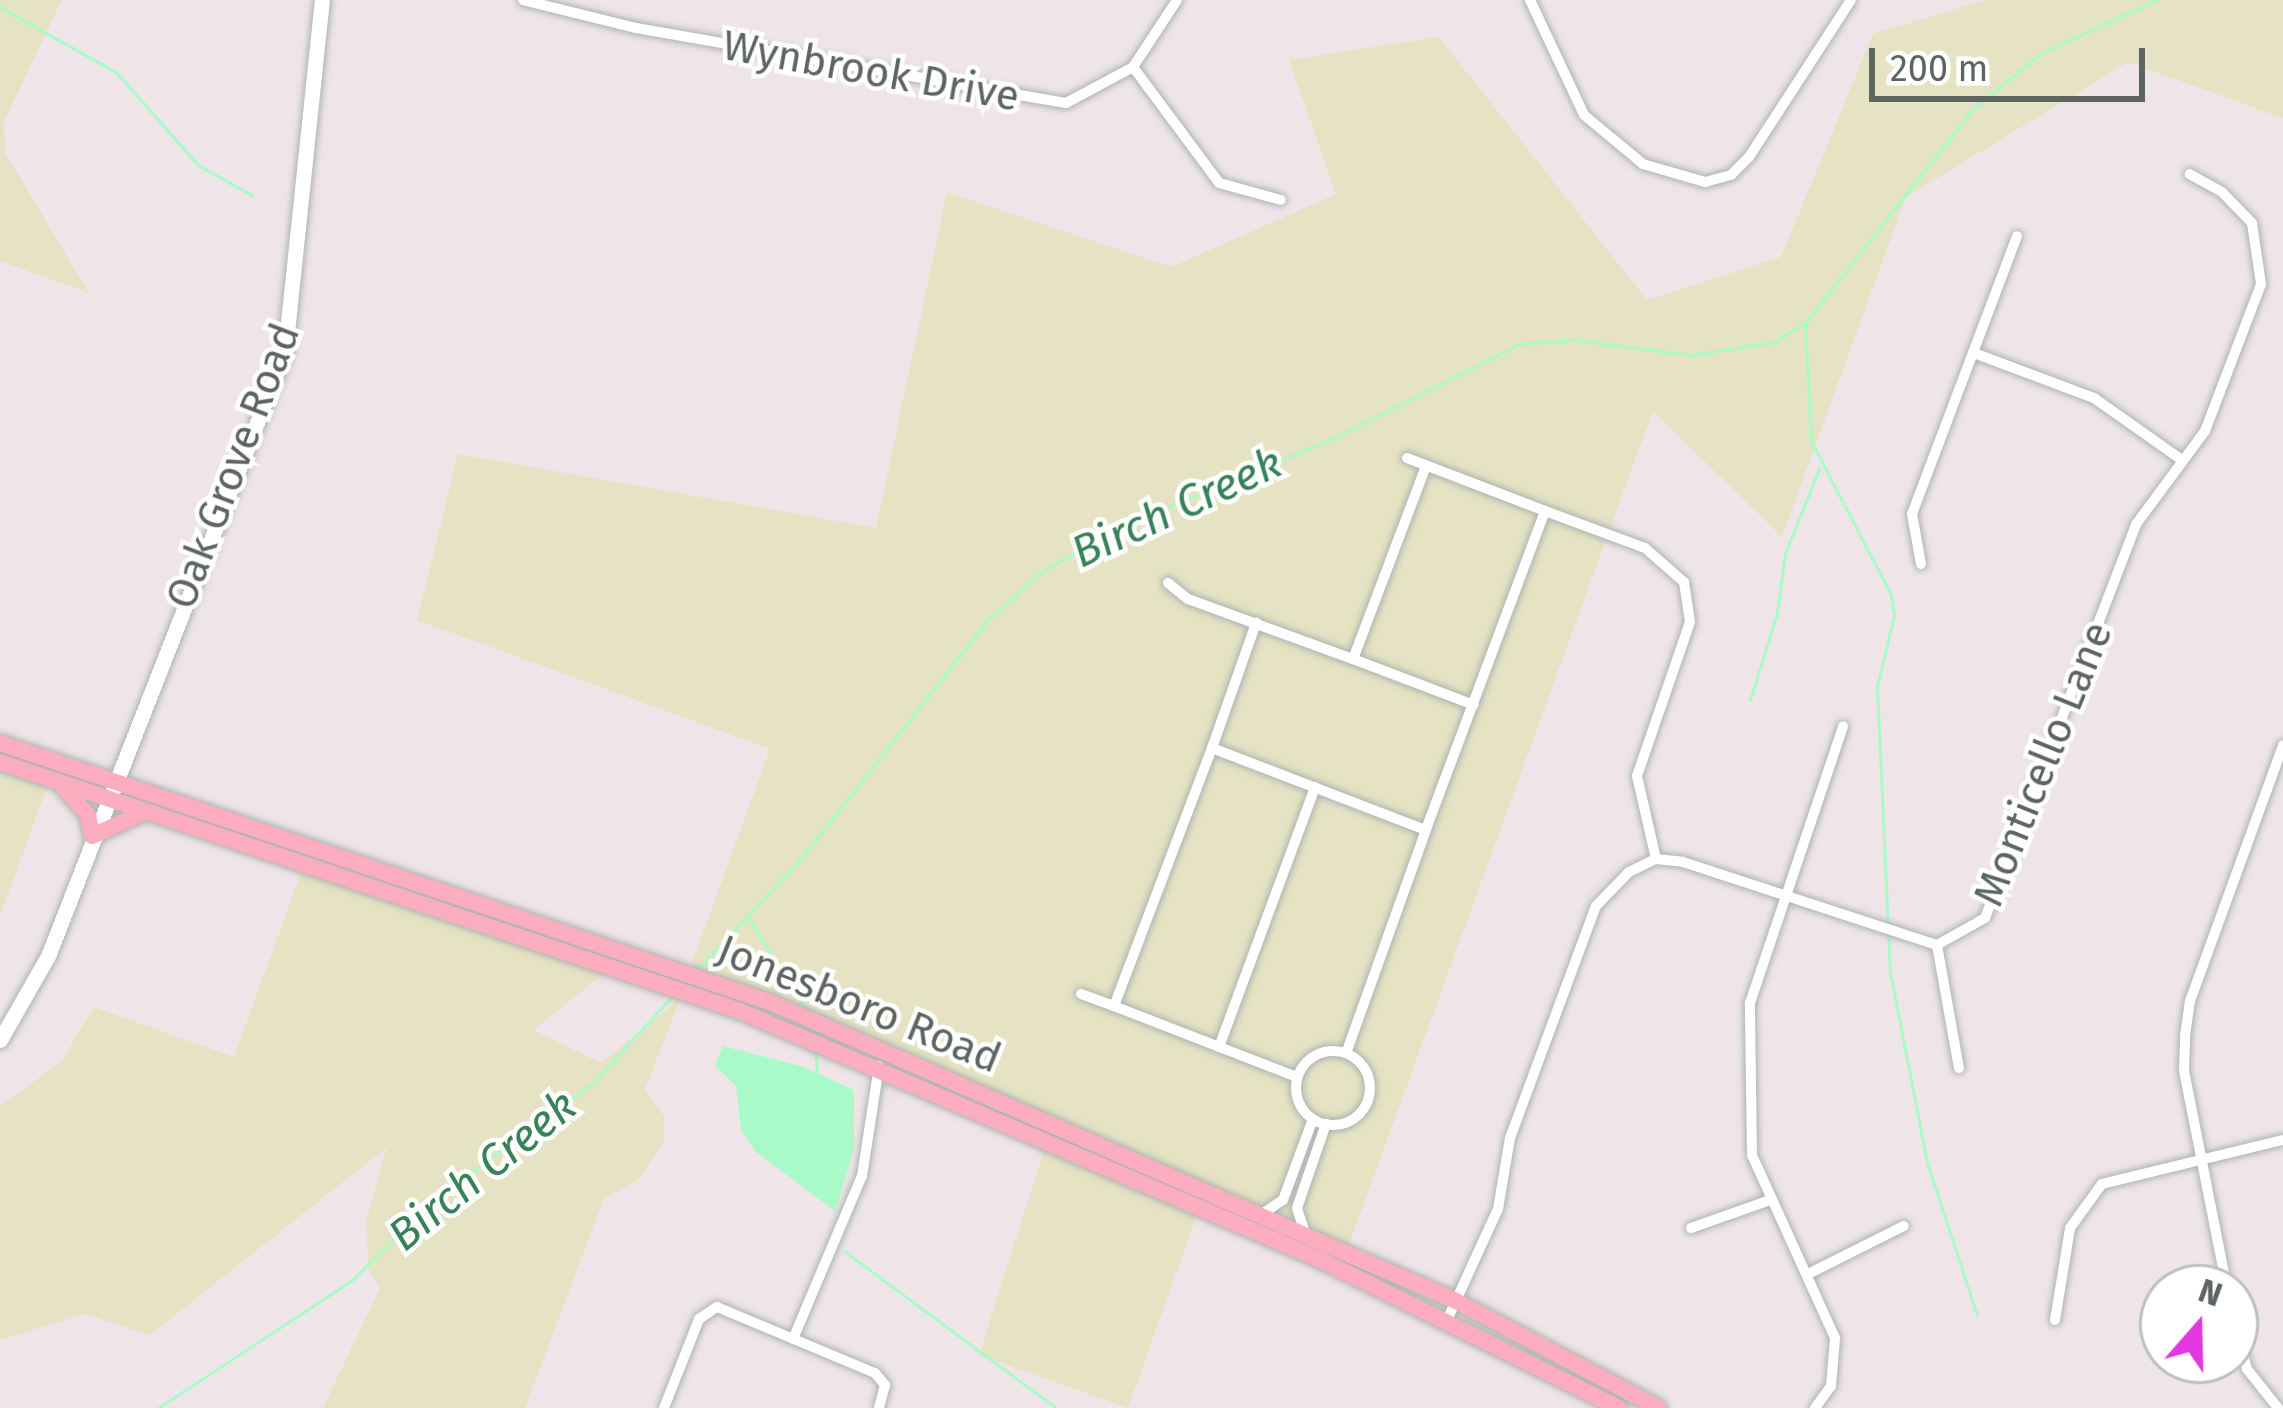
<!DOCTYPE html>
<html>
<head>
<meta charset="utf-8">
<style>
	body { margin:0 }
	#map { position:relative; width:2283px; height:1408px; overflow:hidden; background:#efe5e8; font-family:"Fira Sans",sans-serif }
	div>[style] { position:absolute }
	[style*='--x'] { left:calc(var(--x)*1px); top:calc(var(--y)*1px); width:calc(var(--w)*1px); rotate:calc(var(--a)*1deg) }
	.green>* { inset:0; background:#e5e3c3 }
	.water>* { inset:0; background:#a8fbc8 }
	.stream>* { height:3px; margin:-1.5px; padding:0 1.5px; transform-origin:1.5px; border-radius:1.5px; background:#a8fbc8 }
	.roads { filter:drop-shadow(0 0 3px #aeb4b2) drop-shadow(0 0 3px #aeb4b2) }
	.street>* { height:10px; margin:-5px; padding:0 5px; transform-origin:5px; border-radius:5px; background:#fff }
	.street>.ring { margin:-5px; padding:0; box-sizing:content-box; background:none; border:10px solid #fff; border-radius:50% }
	.secondary>* { height:15px; margin:-7.5px; padding:0 7.5px; transform-origin:7.5px; border-radius:7.5px; background:#fff }
	.primary>* { height:16px; margin:-8px; padding:0 8px; transform-origin:8px; border-radius:8px; background:#fcadbf }
	span { translate:-50% -50%; white-space:nowrap; text-align:center; line-height:1.15; -webkit-text-stroke:9px #fff; paint-order:stroke }
	.street-label { font-size:42px; color:#5d6561 }
	.water-label { font-size:45px; color:#378258; font-style:italic }
	.north { position:absolute; left:2139px; top:1264px; width:120px; height:120px; box-sizing:border-box; background:#fff; border:3px solid #bec1c0; border-radius:50%; rotate:20deg; font-size:33px; font-weight:700; line-height:48px; text-align:center; color:#5d6561 }
	.north::after { content:''; display:block; margin:auto; width:42px; height:54px; background:#e238df; clip-path:polygon(50% 0,100% 100%,50% 72%,0 100%) }
	.scale { position:absolute; left:1869px; top:48px; width:276px; height:54px; box-sizing:border-box; border:6px solid #5d6561; border-top:0; padding-left:15px; font-size:36px; line-height:42px; white-space:nowrap; color:#5d6561; -webkit-text-stroke:9px #fff; paint-order:stroke }
</style>
</head>
<body>
<div id="map">
	<div class="green">
		<i style="clip-path:polygon(0 0,62px 0,4px 121px,5px 152px,89px 293px,0 261px)"></i>
		<i style="clip-path:polygon(1985px 0,2283px 0,2283px 118px,2128px 62px,1906px 197px,1782px 537px,1653px 411px,1343px 1261px,1201px 1204px,1128px 1408px,979px 1355px,1053px 1122px,680px 999px,645px 1090px,664px 1116px,664px 1142px,637px 1181px,604px 1198px,525px 1408px,323px 1408px,380px 1288px,369px 1273px,366px 1221px,387px 1147px,150px 1335px,85px 1314px,0 1340px,0 1106px,61px 1062px,94px 1007px,234px 1057px,304px 865px,606px 972px,533px 1030px,601px 1063px,679px 999px,770px 749px,417px 620px,458px 454px,876px 528px,947px 192px,1172px 267px,1336px 194px,1289px 60px,1439px 37px,1647px 300px,1781px 257px,1873px 34px)"></i>
		<i style="clip-path:polygon(0 758px,51px 777px,0 916px)"></i>
	</div>
	<div class="water">
		<i style="clip-path:polygon(723px 1046px,804px 1067px,854px 1090px,854px 1149px,835px 1211px,755px 1151px,741px 1129px,736px 1086px,715px 1065px)"></i>
	</div>
	<div class="stream">
		<i style="--x:0;--y:7;--w:133;--a:29.3"></i>
		<i style="--x:116;--y:72;--w:124;--a:48.6"></i>
		<i style="--x:198;--y:165;--w:63;--a:29.4"></i>
		<i style="--x:1805;--y:325;--w:116;--a:87"></i>
		<i style="--x:1811;--y:441;--w:174;--a:62.5"></i>
		<i style="--x:1891;--y:595;--w:20;--a:81"></i>
		<i style="--x:1894;--y:615;--w:74;--a:103.3"></i>
		<i style="--x:1877;--y:687;--w:285;--a:87.4"></i>
		<i style="--x:1890;--y:972;--w:195;--a:79"></i>
		<i style="--x:1927;--y:1163;--w:160;--a:71.8"></i>
		<i style="--x:1750;--y:700;--w:91;--a:-72.8"></i>
		<i style="--x:1777;--y:613;--w:61;--a:-82.4"></i>
		<i style="--x:1785;--y:553;--w:91;--a:-68"></i>
		<i style="--x:748;--y:917;--w:110;--a:58.1"></i>
		<i style="--x:696;--y:971;--w:158;--a:-47"></i>
		<i style="--x:804;--y:855;--w:297;--a:-52"></i>
		<i style="--x:987;--y:621;--w:69;--a:-42.7"></i>
		<i style="--x:1038;--y:574;--w:89;--a:-30.3"></i>
		<i style="--x:1115;--y:529;--w:239;--a:-22.6"></i>
		<i style="--x:1336;--y:437;--w:205;--a:-26.9"></i>
		<i style="--x:1519;--y:344;--w:56;--a:-4.1"></i>
		<i style="--x:1575;--y:340;--w:118;--a:7.3"></i>
		<i style="--x:1692;--y:355;--w:83;--a:-9"></i>
		<i style="--x:1774;--y:342;--w:36;--a:-32"></i>
		<i style="--x:1805;--y:323;--w:272;--a:-51.9"></i>
		<i style="--x:1973;--y:109;--w:87;--a:-39.4"></i>
		<i style="--x:2040;--y:54;--w:128;--a:-25"></i>
		<i style="--x:815;--y:1049;--w:22;--a:85"></i>
		<i style="--x:844;--y:1251;--w:264;--a:36.5"></i>
		<i style="--x:158;--y:1408;--w:232;--a:-33.4"></i>
		<i style="--x:352;--y:1280;--w:117;--a:-44.3"></i>
		<i style="--x:436;--y:1198;--w:195;--a:-36.2"></i>
		<i style="--x:593;--y:1083;--w:119;--a:-47.7"></i>
	</div>
	<div class="roads">
		<div class="street">
			<i style="--x:523;--y:0;--w:116;--a:13.9"></i>
			<i style="--x:636;--y:28;--w:436;--a:9.9"></i>
			<i style="--x:1066;--y:103;--w:76;--a:-28.2"></i>
			<i style="--x:1133;--y:67;--w:80;--a:-56.7"></i>
			<i style="--x:1530;--y:0;--w:127;--a:64.8"></i>
			<i style="--x:1584;--y:115;--w:77;--a:39.7"></i>
			<i style="--x:1643;--y:164;--w:65;--a:16.2"></i>
			<i style="--x:1705;--y:182;--w:27;--a:-15"></i>
			<i style="--x:1731;--y:175;--w:25;--a:-45"></i>
			<i style="--x:1749;--y:157;--w:187;--a:-57"></i>
			<i style="--x:1133;--y:67;--w:144;--a:53.4"></i>
			<i style="--x:1219;--y:183;--w:64;--a:15.3"></i>
			<i style="--x:1974;--y:353;--w:128;--a:20.6"></i>
			<i style="--x:2094;--y:398;--w:108;--a:35.2"></i>
			<i style="--x:1407;--y:458;--w:148;--a:21"></i>
			<i style="--x:1545;--y:511;--w:340;--a:110.5"></i>
			<i style="--x:1426;--y:466;--w:206;--a:110.7"></i>
			<i style="--x:1353;--y:659;--w:129;--a:20.8"></i>
			<i style="--x:1545;--y:511;--w:107;--a:20.3"></i>
			<i style="--x:1645;--y:548;--w:52;--a:41.1"></i>
			<i style="--x:1684;--y:582;--w:40;--a:81.5"></i>
			<i style="--x:1690;--y:622;--w:163;--a:109"></i>
			<i style="--x:1637;--y:776;--w:85;--a:77.1"></i>
			<i style="--x:1921;--y:564;--w:51;--a:-100.2"></i>
			<i style="--x:1912;--y:514;--w:297;--a:-69.3"></i>
			<i style="--x:1168;--y:583;--w:26;--a:39"></i>
			<i style="--x:1188;--y:599;--w:176;--a:20"></i>
			<i style="--x:1212;--y:748;--w:133;--a:-70.6"></i>
			<i style="--x:1937;--y:945;--w:125;--a:79.9"></i>
			<i style="--x:1081;--y:994;--w:35;--a:20"></i>
			<i style="--x:1219;--y:1047;--w:277;--a:-69.7"></i>
			<i class="ring" style="left:1296px;top:1051px;width:64px;height:64px"></i>
			<i style="--x:1297;--y:1077;--w:196;--a:-158.8"></i>
			<i style="--x:1114;--y:1006;--w:276;--a:-69.2"></i>
			<i style="--x:1212;--y:748;--w:229;--a:21"></i>
			<i style="--x:1426;--y:830;--w:237;--a:109.7"></i>
			<i style="--x:1262;--y:1214;--w:25;--a:-34"></i>
			<i style="--x:1283;--y:1200;--w:86;--a:-69.7"></i>
			<i style="--x:1691;--y:1228;--w:84;--a:-19.5"></i>
			<i style="--x:1305;--y:1233;--w:26;--a:-108"></i>
			<i style="--x:1297;--y:1208;--w:89;--a:-71"></i>
			<i style="--x:1808;--y:1274;--w:107;--a:-26.6"></i>
			<i style="--x:2227;--y:1288;--w:222;--a:-101.2"></i>
			<i style="--x:2184;--y:1070;--w:34;--a:-88"></i>
			<i style="--x:2185;--y:1036;--w:35;--a:-82"></i>
			<i style="--x:2190;--y:1001;--w:272;--a:-70"></i>
			<i style="--x:1448;--y:1318;--w:120;--a:-65.4"></i>
			<i style="--x:1498;--y:1209;--w:72;--a:-80.4"></i>
			<i style="--x:1510;--y:1138;--w:247;--a:-69.7"></i>
			<i style="--x:1596;--y:906;--w:47;--a:-45.9"></i>
			<i style="--x:1629;--y:872;--w:30;--a:-26"></i>
			<i style="--x:1656;--y:859;--w:27;--a:6"></i>
			<i style="--x:1683;--y:862;--w:267;--a:18.1"></i>
			<i style="--x:1937;--y:945;--w:55;--a:-29.4"></i>
			<i style="--x:1985;--y:918;--w:423;--a:-69"></i>
			<i style="--x:2137;--y:523;--w:114;--a:-53.5"></i>
			<i style="--x:2205;--y:431;--w:157;--a:-69.1"></i>
			<i style="--x:2261;--y:284;--w:62;--a:-98.4"></i>
			<i style="--x:2252;--y:223;--w:43;--a:-134.1"></i>
			<i style="--x:2222;--y:192;--w:37;--a:-151"></i>
			<i style="--x:2055;--y:1320;--w:93;--a:-80.7"></i>
			<i style="--x:2070;--y:1228;--w:54;--a:-54"></i>
			<i style="--x:2102;--y:1184;--w:186;--a:-13.7"></i>
			<i style="--x:2235;--y:1328;--w:43;--a:73.7"></i>
			<i style="--x:2247;--y:1369;--w:50;--a:51.5"></i>
			<i style="--x:793;--y:1339;--w:177;--a:-67.1"></i>
			<i style="--x:862;--y:1176;--w:111;--a:-81.2"></i>
			<i style="--x:664;--y:1408;--w:96;--a:-68.5"></i>
			<i style="--x:699;--y:1319;--w:22;--a:-34"></i>
			<i style="--x:717;--y:1307;--w:171;--a:22.7"></i>
			<i style="--x:875;--y:1373;--w:16;--a:50"></i>
			<i style="--x:885;--y:1385;--w:24;--a:105"></i>
			<i style="--x:1815;--y:1408;--w:27;--a:-54"></i>
			<i style="--x:1831;--y:1386;--w:48;--a:-85.2"></i>
			<i style="--x:1835;--y:1338;--w:201;--a:-114.4"></i>
			<i style="--x:1752;--y:1155;--w:152;--a:-90.8"></i>
			<i style="--x:1750;--y:1003;--w:292;--a:-71.4"></i>
		</div>
		<div class="secondary">
			<i style="--x:0;--y:1040;--w:97;--a:-60.3"></i>
			<i style="--x:48;--y:956;--w:650;--a:-68.61"></i>
			<i style="--x:285;--y:351;--w:353;--a:-84"></i>
		</div>
		<div class="primary">
			<i style="--x:0;--y:743;--w:815;--a:18.61"></i>
			<i style="--x:772;--y:1003;--w:746;--a:23.54"></i>
			<i style="--x:1456;--y:1301;--w:229;--a:27.8"></i>
			<i style="--x:0;--y:762;--w:781;--a:18.6"></i>
			<i style="--x:740;--y:1011;--w:630;--a:23.19"></i>
			<i style="--x:1319;--y:1259;--w:335;--a:26.4"></i>
			<i style="--x:63;--y:787;--w:38;--a:48"></i>
			<i style="--x:88;--y:815;--w:21;--a:79"></i>
			<i style="--x:92;--y:836;--w:58;--a:-24.4"></i>
		</div>
	</div>
	<div class="street-label">
		<span style="left:871px;top:71px;rotate:10deg">Wynbrook Drive</span>
		<span style="left:233px;top:466px;rotate:-69deg">Oak Grove Road</span>
		<span style="left:2043px;top:764px;rotate:-68deg">Monticello Lane</span>
		<span style="left:859px;top:1004px;rotate:22deg">Jonesboro Road</span>
	</div>
	<div class="water-label">
		<span style="left:1177px;top:508px;rotate:-25deg">Birch Creek</span>
		<span style="left:483px;top:1171px;rotate:-39deg">Birch Creek</span>
	</div>
	<div class="north">N</div>
	<div class="scale">200 m</div>
</div>
</body>
</html>
